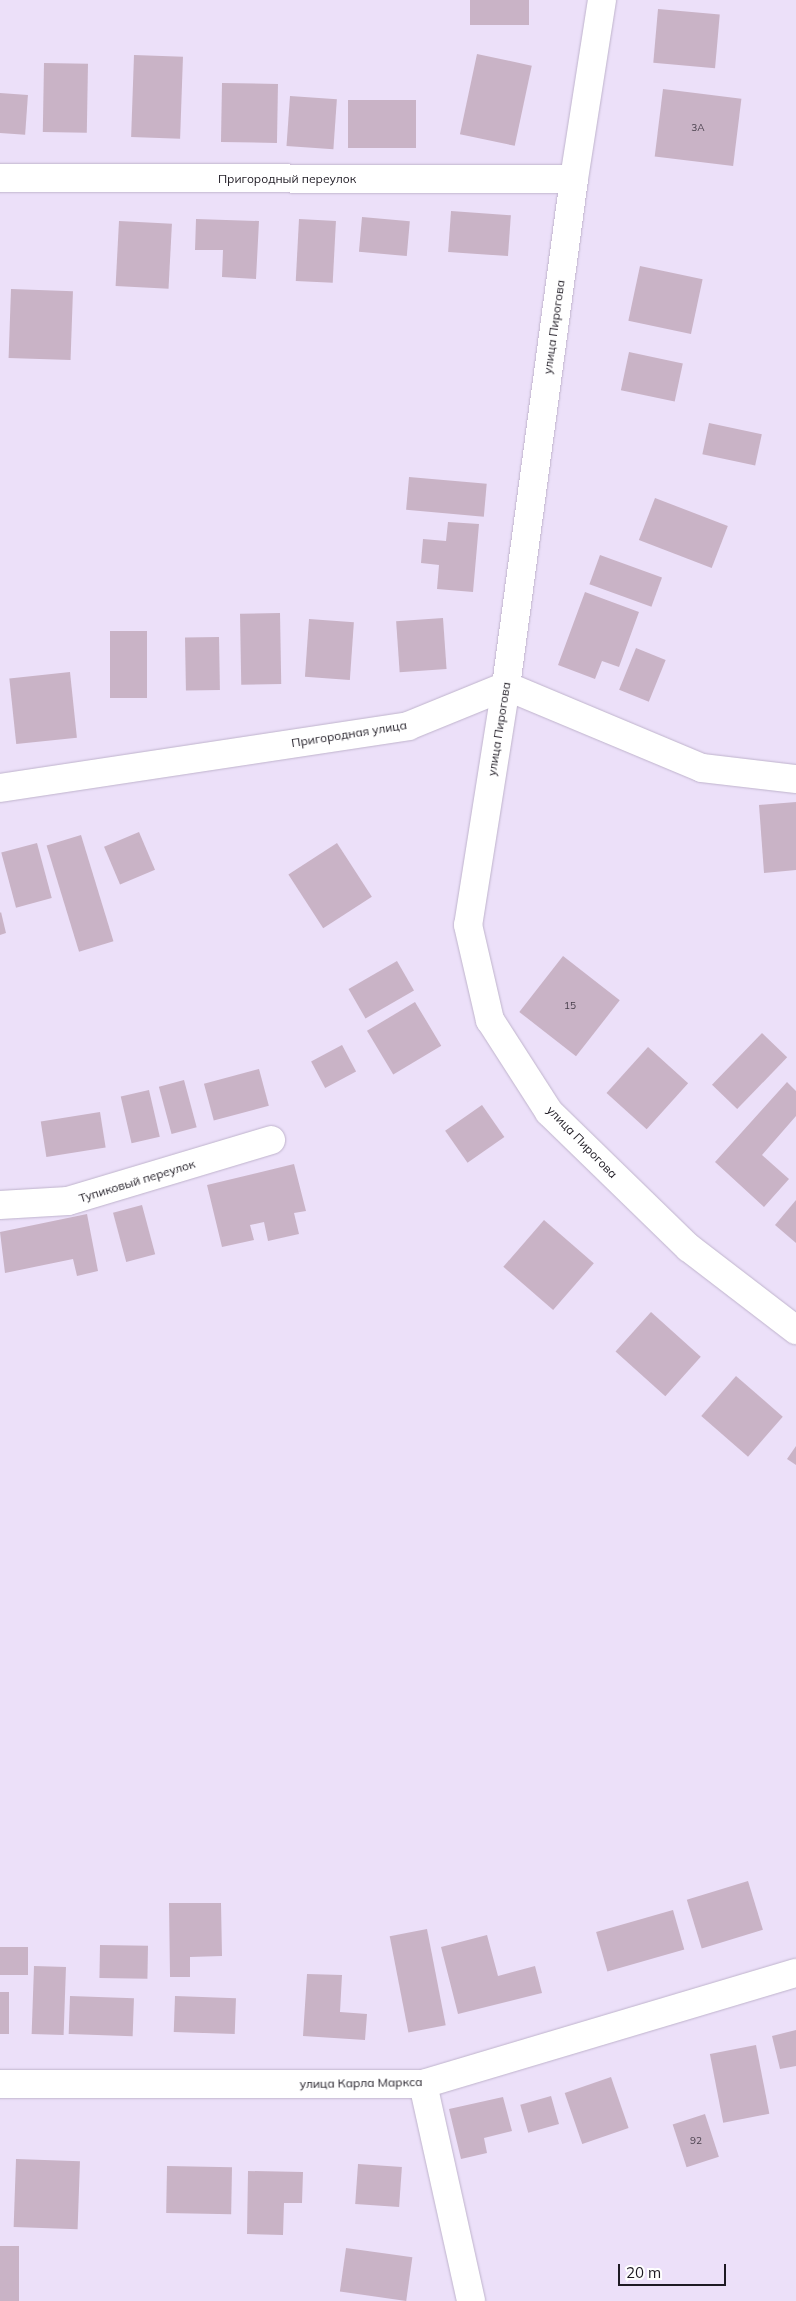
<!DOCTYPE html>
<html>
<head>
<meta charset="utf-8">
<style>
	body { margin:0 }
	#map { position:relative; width:796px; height:2301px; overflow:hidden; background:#ece0f9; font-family:Mulish,sans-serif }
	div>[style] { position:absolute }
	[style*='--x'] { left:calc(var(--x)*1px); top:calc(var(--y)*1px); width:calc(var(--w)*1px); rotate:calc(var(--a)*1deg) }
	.building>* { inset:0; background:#c9b3c6; transform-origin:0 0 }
	.roads { filter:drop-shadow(0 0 1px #bfb3cc) drop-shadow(0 0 1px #bfb3cc) }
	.minor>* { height:28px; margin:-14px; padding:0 14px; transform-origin:14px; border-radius:14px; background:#fff }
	span { translate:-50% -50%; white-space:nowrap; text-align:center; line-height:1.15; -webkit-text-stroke:4px #fff; paint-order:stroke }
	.number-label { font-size:10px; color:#49404c }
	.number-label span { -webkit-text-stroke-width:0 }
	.street-label { font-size:12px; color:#1e1a23 }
	.scale { position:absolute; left:618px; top:2264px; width:108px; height:22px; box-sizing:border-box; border:2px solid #1e1a23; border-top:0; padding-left:6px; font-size:15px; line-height:18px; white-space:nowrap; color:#1e1a23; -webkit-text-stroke:4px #fff; paint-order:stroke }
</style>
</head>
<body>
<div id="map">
	<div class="building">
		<i style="left:470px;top:0;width:59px;height:25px"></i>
		<i style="left:658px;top:9px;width:62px;height:54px;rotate:5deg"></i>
		<i style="left:477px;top:54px;width:56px;height:82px;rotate:12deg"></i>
		<i style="left:134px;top:55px;width:49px;height:82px;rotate:2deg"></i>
		<i style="left:44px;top:63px;width:44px;height:69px;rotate:1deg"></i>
		<i style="left:222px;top:83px;width:56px;height:59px;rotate:1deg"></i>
		<i style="left:663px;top:89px;width:79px;height:68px;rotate:7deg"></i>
		<i style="left:0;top:93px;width:28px;height:40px;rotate:4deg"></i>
		<i style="left:290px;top:96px;width:47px;height:50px;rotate:4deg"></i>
		<i style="left:348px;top:100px;width:68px;height:48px"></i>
		<i style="left:451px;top:211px;width:60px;height:41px;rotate:4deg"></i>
		<i style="left:362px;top:217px;width:48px;height:35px;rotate:5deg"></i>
		<i style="clip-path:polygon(196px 219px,259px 221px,256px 279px,222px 277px,223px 250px,195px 250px)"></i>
		<i style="left:299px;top:219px;width:37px;height:62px;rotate:3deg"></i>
		<i style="left:119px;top:221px;width:53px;height:65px;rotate:3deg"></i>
		<i style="left:640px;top:266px;width:64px;height:56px;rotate:12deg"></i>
		<i style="left:11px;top:289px;width:62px;height:69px;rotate:2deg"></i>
		<i style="left:629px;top:352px;width:55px;height:39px;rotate:12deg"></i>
		<i style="left:709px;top:423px;width:54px;height:32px;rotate:12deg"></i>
		<i style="left:409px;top:477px;width:78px;height:33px;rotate:5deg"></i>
		<i style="left:655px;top:498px;width:78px;height:45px;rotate:21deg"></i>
		<i style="clip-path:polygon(448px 522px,479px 524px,473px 592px,437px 589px,439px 565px,421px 563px,423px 539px,446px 541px)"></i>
		<i style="left:600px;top:555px;width:66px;height:31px;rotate:20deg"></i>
		<i style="clip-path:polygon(585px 592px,639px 612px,619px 667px,602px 661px,595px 679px,558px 665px)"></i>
		<i style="left:280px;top:613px;width:71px;height:40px;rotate:89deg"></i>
		<i style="left:443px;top:618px;width:51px;height:47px;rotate:86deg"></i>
		<i style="left:309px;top:619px;width:45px;height:58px;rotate:4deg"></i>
		<i style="left:110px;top:631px;width:37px;height:67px"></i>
		<i style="left:219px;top:637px;width:53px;height:34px;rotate:89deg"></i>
		<i style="left:636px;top:648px;width:32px;height:45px;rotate:22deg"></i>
		<i style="left:70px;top:672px;width:66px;height:61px;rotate:84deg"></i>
		<i style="clip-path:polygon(796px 802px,796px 870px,764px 873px,759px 805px)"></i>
		<i style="left:139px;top:832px;width:41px;height:38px;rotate:67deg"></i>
		<i style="left:81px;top:835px;width:111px;height:36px;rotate:73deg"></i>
		<i style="left:37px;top:843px;width:57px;height:37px;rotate:75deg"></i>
		<i style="left:337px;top:843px;width:64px;height:58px;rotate:57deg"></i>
		<i style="clip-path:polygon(1px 912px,6px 933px,0 935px,0 913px)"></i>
		<i style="left:563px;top:956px;width:72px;height:71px;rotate:38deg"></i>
		<i style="left:397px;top:961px;width:34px;height:56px;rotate:60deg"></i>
		<i style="left:415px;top:1002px;width:51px;height:56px;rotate:59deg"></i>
		<i style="left:762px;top:1033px;width:35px;height:72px;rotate:44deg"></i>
		<i style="left:342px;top:1045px;width:30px;height:35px;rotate:62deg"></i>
		<i style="left:648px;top:1047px;width:54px;height:62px;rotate:42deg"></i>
		<i style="left:259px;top:1069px;width:38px;height:57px;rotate:75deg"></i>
		<i style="left:184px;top:1080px;width:49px;height:26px;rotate:75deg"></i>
		<i style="clip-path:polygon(787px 1082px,796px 1091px,796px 1116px,762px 1155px,789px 1179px,764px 1207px,715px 1162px)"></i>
		<i style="left:149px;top:1090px;width:48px;height:29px;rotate:77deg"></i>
		<i style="left:482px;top:1105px;width:39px;height:45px;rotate:55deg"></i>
		<i style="left:100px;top:1112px;width:36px;height:60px;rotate:81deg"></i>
		<i style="clip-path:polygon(294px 1164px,306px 1211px,294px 1213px,299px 1234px,268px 1241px,264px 1222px,250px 1225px,254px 1240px,222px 1247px,207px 1185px)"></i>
		<i style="clip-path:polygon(796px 1200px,796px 1243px,775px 1225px)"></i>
		<i style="left:142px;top:1205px;width:51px;height:30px;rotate:75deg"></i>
		<i style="clip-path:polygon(87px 1214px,98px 1271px,77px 1276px,73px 1259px,5px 1273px,0 1232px)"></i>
		<i style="left:544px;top:1220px;width:66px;height:62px;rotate:41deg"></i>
		<i style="left:651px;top:1312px;width:67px;height:53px;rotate:42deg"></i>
		<i style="left:736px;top:1376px;width:62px;height:53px;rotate:41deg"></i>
		<i style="clip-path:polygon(796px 1446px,796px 1465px,787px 1459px)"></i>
		<i style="left:748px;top:1881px;width:51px;height:64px;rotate:73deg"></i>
		<i style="clip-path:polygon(169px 1903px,221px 1903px,222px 1956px,190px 1957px,190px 1977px,170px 1977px)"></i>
		<i style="left:673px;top:1910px;width:41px;height:80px;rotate:74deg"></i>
		<i style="left:427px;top:1929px;width:98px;height:38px;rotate:79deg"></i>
		<i style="clip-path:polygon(487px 1935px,498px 1976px,535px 1966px,542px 1993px,458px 2014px,441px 1947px)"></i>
		<i style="left:100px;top:1945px;width:48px;height:33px;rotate:1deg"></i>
		<i style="left:0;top:1947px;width:28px;height:28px"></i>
		<i style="left:34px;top:1966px;width:32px;height:68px;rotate:2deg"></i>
		<i style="clip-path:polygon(307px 1974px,342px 1975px,340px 2012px,367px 2014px,365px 2040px,303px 2036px)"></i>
		<i style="left:0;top:1992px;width:9px;height:42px"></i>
		<i style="left:70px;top:1996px;width:64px;height:38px;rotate:2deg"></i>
		<i style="left:175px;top:1996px;width:61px;height:36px;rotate:2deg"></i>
		<i style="clip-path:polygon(796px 2030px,796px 2066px,780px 2069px,772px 2036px)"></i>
		<i style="left:756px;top:2045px;width:70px;height:47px;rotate:79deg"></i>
		<i style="left:611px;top:2077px;width:54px;height:49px;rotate:71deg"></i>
		<i style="left:551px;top:2096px;width:29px;height:32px;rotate:74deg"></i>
		<i style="clip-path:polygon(503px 2097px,512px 2131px,484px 2138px,487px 2153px,461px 2159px,449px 2109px)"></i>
		<i style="left:705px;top:2114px;width:45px;height:34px;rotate:72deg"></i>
		<i style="left:16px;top:2159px;width:64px;height:68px;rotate:2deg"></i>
		<i style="left:358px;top:2164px;width:44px;height:40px;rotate:4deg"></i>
		<i style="left:167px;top:2166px;width:65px;height:47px;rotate:1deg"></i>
		<i style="clip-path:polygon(248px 2171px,303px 2172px,302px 2203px,284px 2203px,283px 2235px,247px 2234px)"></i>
		<i style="left:0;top:2246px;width:19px;height:55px"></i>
		<i style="left:346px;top:2248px;width:67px;height:44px;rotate:8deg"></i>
	</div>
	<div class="roads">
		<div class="minor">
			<i style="--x:602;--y:0;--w:181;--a:98.9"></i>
			<i style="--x:574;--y:179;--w:512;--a:97.64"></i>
			<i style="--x:506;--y:686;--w:242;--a:99"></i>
			<i style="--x:468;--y:925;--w:98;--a:77"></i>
			<i style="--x:490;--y:1020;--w:109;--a:57.3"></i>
			<i style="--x:549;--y:1112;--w:195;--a:44.2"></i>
			<i style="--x:689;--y:1248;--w:135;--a:37.5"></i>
			<i style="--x:0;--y:178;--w:574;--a:0.1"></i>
			<i style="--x:0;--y:788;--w:413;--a:-8.6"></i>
			<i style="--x:408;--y:726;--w:106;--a:-22.2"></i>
			<i style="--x:506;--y:686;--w:212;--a:22.7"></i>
			<i style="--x:702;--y:768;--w:95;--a:6.7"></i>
			<i style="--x:0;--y:1205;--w:68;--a:-3.4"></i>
			<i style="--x:68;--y:1201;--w:212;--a:-16.7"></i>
			<i style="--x:0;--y:2084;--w:423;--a:0"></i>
			<i style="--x:423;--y:2084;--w:389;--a:-16.6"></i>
			<i style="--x:423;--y:2084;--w:222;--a:77.5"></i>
		</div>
	</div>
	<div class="number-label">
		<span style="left:698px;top:128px">3А</span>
		<span style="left:570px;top:1006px">15</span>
		<span style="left:696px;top:2141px">92</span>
	</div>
	<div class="street-label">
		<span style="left:287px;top:179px">Пригородный переулок</span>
		<span style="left:554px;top:327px;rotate:-82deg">улица Пирогова</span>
		<span style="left:499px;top:729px;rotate:-81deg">улица Пирогова</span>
		<span style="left:349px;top:734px;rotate:-9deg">Пригородная улица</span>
		<span style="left:582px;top:1142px;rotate:46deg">улица Пирогова</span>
		<span style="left:137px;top:1181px;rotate:-17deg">Тупиковый переулок</span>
		<span style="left:361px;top:2083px;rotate:-1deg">улица Карла Маркса</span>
	</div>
	<div class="scale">20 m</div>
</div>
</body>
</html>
